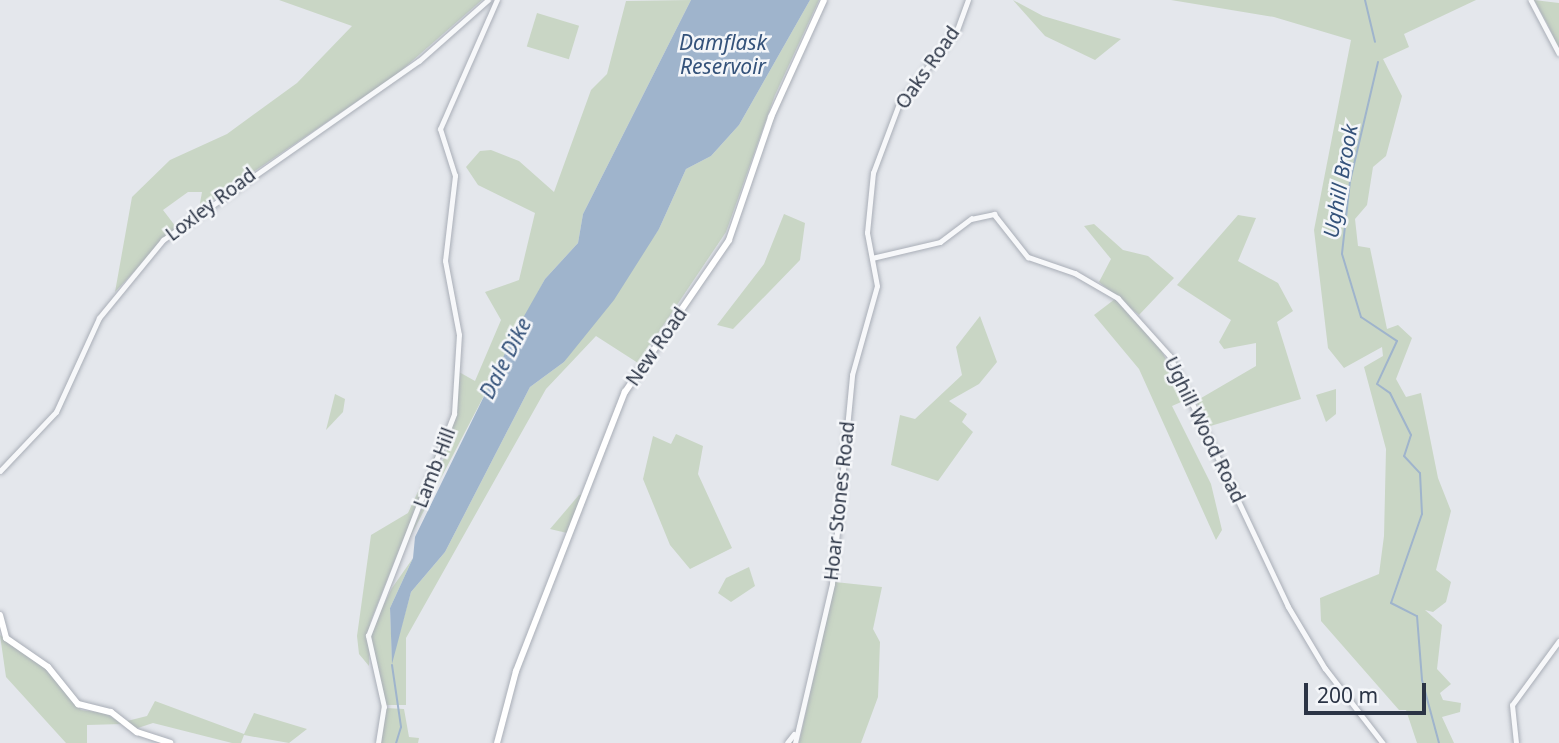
<!DOCTYPE html>
<html>
<head>
<meta charset="utf-8">
<style>
	body { margin:0 }
	#map { position:relative; width:1559px; height:743px; overflow:hidden; background:#e4e7ec; font-family:"Noto Sans",sans-serif }
	div>[style] { position:absolute }
	[style*='--x'] { left:calc(var(--x)*1px); top:calc(var(--y)*1px); width:calc(var(--w)*1px); rotate:calc(var(--a)*1deg) }
	.green>* { inset:0; background:#c9d6c5; transform-origin:0 0 }
	.water>* { inset:0; background:#9fb4cc }
	.stream>* { height:2px; margin:-1px; padding:0 1px; transform-origin:1px; border-radius:1px; background:#9fb4cc }
	.roads { filter:drop-shadow(0 0 2px #a9aeb7) drop-shadow(0 0 2px #a9aeb7) }
	.street>* { height:4.5px; margin:-2.25px; padding:0 2.25px; transform-origin:2.25px; border-radius:2.25px; background:#f7f8fa }
	.secondary>* { height:6px; margin:-3px; padding:0 3px; transform-origin:3px; border-radius:3px; background:#fff }
	span { translate:-50% -50%; white-space:nowrap; text-align:center; line-height:1.15; -webkit-text-stroke:5px #f4f6f9; paint-order:stroke }
	.street-label { font-size:19px; color:#2b3445 }
	.water-label { font-size:21px; color:#34527a; font-style:italic }
	.scale { position:absolute; left:1304px; top:683px; width:122px; height:32px; box-sizing:border-box; border:4px solid #2b3445; border-top:0; padding-left:9px; font-size:21px; line-height:24px; white-space:nowrap; color:#2b3445; -webkit-text-stroke:5px #f4f6f9; paint-order:stroke }
</style>
</head>
<body>
<div id="map">
	<div class="green">
		<i style="clip-path:polygon(279px 0,482px 0,396px 75px,199px 209px,202px 192px,188px 192px,163px 210px,176px 227px,115px 292px,132px 197px,170px 160px,227px 134px,297px 83px,352px 26px)"></i>
		<i style="clip-path:polygon(691px 0,583px 214px,578px 243px,545px 279px,406px 545px,449px 446px,459px 372px,475px 381px,501px 320px,485px 292px,519px 280px,535px 213px,478px 185px,466px 167px,480px 151px,491px 150px,519px 161px,554px 192px,591px 90px,607px 74px,626px 1px)"></i>
		<i style="clip-path:polygon(810px 0,819px 0,775px 95px,726px 232px,638px 363px,596px 336px,546px 389px,406px 638px,406px 705px,385px 705px,369px 634px,392px 588px,413px 558px,390px 608px,392px 660px,411px 592px,445px 552px,530px 387px,564px 362px,659px 229px,686px 169px,711px 156px,739px 125px)"></i>
		<i style="clip-path:polygon(1013px 0,1043px 16px,1121px 39px,1095px 60px,1045px 36px)"></i>
		<i style="clip-path:polygon(1171px 0,1476px 0,1404px 34px,1409px 47px,1383px 59px,1402px 96px,1386px 156px,1373px 167px,1367px 205px,1355px 219px,1358px 246px,1370px 248px,1387px 329px,1398px 325px,1412px 338px,1396px 379px,1406px 397px,1421px 393px,1438px 478px,1451px 511px,1436px 570px,1451px 582px,1446px 602px,1433px 612px,1425px 610px,1442px 625px,1437px 669px,1451px 684px,1440px 693px,1443px 700px,1461px 703px,1460px 712px,1442px 717px,1454px 743px,1417px 743px,1406px 710px,1399px 710px,1321px 621px,1320px 598px,1379px 574px,1384px 536px,1386px 449px,1364px 367px,1383px 356px,1382px 347px,1344px 368px,1328px 348px,1314px 230px,1351px 40px,1274px 17px)"></i>
		<i style="clip-path:polygon(1534px 0,1559px 3px,1559px 49px,1548px 25px)"></i>
		<i style="left:537px;top:13px;width:44px;height:35px;rotate:17deg"></i>
		<i style="clip-path:polygon(784px 214px,805px 223px,800px 260px,733px 329px,717px 325px,764px 264px)"></i>
		<i style="clip-path:polygon(1238px 215px,1256px 218px,1238px 261px,1278px 283px,1293px 311px,1277px 322px,1301px 399px,1207px 427px,1196px 401px,1256px 366px,1256px 343px,1224px 349px,1219px 342px,1231px 320px,1177px 285px)"></i>
		<i style="clip-path:polygon(1094px 224px,1123px 250px,1148px 256px,1174px 278px,1139px 315px,1099px 282px,1111px 259px,1084px 226px)"></i>
		<i style="clip-path:polygon(1115px 299px,1161px 350px,1188px 399px,1172px 406px,1211px 484px,1222px 530px,1216px 540px,1139px 369px,1094px 315px)"></i>
		<i style="clip-path:polygon(980px 316px,997px 362px,979px 384px,949px 401px,967px 414px,962px 422px,973px 432px,938px 481px,891px 465px,900px 415px,915px 419px,962px 375px,956px 347px)"></i>
		<i style="clip-path:polygon(1336px 389px,1336px 414px,1326px 422px,1316px 395px)"></i>
		<i style="clip-path:polygon(335px 394px,345px 399px,343px 412px,326px 430px)"></i>
		<i style="clip-path:polygon(445px 434px,370px 623px,369px 666px,359px 654px,357px 636px,371px 535px,408px 513px)"></i>
		<i style="clip-path:polygon(676px 434px,703px 446px,698px 474px,732px 548px,690px 569px,670px 545px,643px 479px,653px 436px,671px 444px)"></i>
		<i style="clip-path:polygon(582px 494px,567px 533px,550px 529px,579px 495px)"></i>
		<i style="clip-path:polygon(749px 567px,755px 586px,731px 602px,718px 593px,726px 578px)"></i>
		<i style="clip-path:polygon(835px 582px,882px 587px,873px 629px,880px 642px,878px 697px,861px 743px,799px 743px)"></i>
		<i style="clip-path:polygon(0 635px,46px 669px,81px 710px,105px 713px,122px 724px,87px 725px,87px 743px,66px 743px,6px 677px)"></i>
		<i style="clip-path:polygon(155px 701px,244px 734px,254px 713px,307px 729px,289px 743px,244px 735px,241px 743px,232px 743px,153px 723px,135px 729px,127px 721px,147px 716px)"></i>
		<i style="clip-path:polygon(386px 708px,404px 709px,409px 737px,419px 738px,418px 743px,381px 743px)"></i>
	</div>
	<div class="water">
		<i style="clip-path:polygon(691px 0,810px 0,739px 125px,711px 156px,686px 169px,659px 229px,614px 300px,564px 362px,530px 387px,445px 552px,411px 592px,392px 664px,390px 608px,413px 558px,415px 537px,519px 325px,545px 279px,578px 243px,583px 214px)"></i>
	</div>
	<div class="stream">
		<i style="--x:1365;--y:0;--w:43;--a:76.6"></i>
		<i style="--x:1378;--y:62;--w:122;--a:103.2"></i>
		<i style="--x:1350;--y:181;--w:73;--a:96.3"></i>
		<i style="--x:1342;--y:254;--w:66;--a:73.2"></i>
		<i style="--x:1361;--y:317;--w:43;--a:33.7"></i>
		<i style="--x:1397;--y:341;--w:47;--a:114.9"></i>
		<i style="--x:1377;--y:384;--w:16;--a:35"></i>
		<i style="--x:1390;--y:393;--w:47;--a:63.4"></i>
		<i style="--x:1411;--y:435;--w:22;--a:108"></i>
		<i style="--x:1404;--y:456;--w:23;--a:47"></i>
		<i style="--x:1420;--y:473;--w:41;--a:87.2"></i>
		<i style="--x:1422;--y:514;--w:94;--a:109.2"></i>
		<i style="--x:1391;--y:603;--w:29;--a:27"></i>
		<i style="--x:1417;--y:616;--w:64;--a:85.5"></i>
		<i style="--x:1422;--y:680;--w:65;--a:74.9"></i>
		<i style="--x:392;--y:665;--w:63;--a:81.7"></i>
		<i style="--x:401;--y:727;--w:17;--a:107"></i>
	</div>
	<div class="roads">
		<div class="street">
			<i style="--x:1531;--y:0;--w:60;--a:62.2"></i>
			<i style="--x:872;--y:258;--w:70;--a:-13.2"></i>
			<i style="--x:940;--y:242;--w:39;--a:-37"></i>
			<i style="--x:971;--y:219;--w:24;--a:-12"></i>
			<i style="--x:994;--y:214;--w:55;--a:51.7"></i>
			<i style="--x:1028;--y:257;--w:50;--a:18.8"></i>
			<i style="--x:1075;--y:273;--w:50;--a:30.2"></i>
			<i style="--x:1118;--y:298;--w:78;--a:48.1"></i>
			<i style="--x:1170;--y:356;--w:276;--a:64.7"></i>
			<i style="--x:1288;--y:606;--w:72;--a:59.2"></i>
			<i style="--x:1325;--y:668;--w:95;--a:52.3"></i>
			<i style="--x:0;--y:471;--w:81;--a:-46.5"></i>
			<i style="--x:56;--y:412;--w:103;--a:-65.4"></i>
			<i style="--x:99;--y:318;--w:101;--a:-50.6"></i>
			<i style="--x:163;--y:240;--w:312;--a:-35"></i>
			<i style="--x:419;--y:61;--w:92;--a:-41.5"></i>
			<i style="--x:378;--y:743;--w:36;--a:-81"></i>
			<i style="--x:384;--y:707;--w:73;--a:-102.7"></i>
			<i style="--x:368;--y:636;--w:238;--a:-68.8"></i>
			<i style="--x:454;--y:414;--w:79;--a:-86.4"></i>
			<i style="--x:459;--y:335;--w:75;--a:-100.7"></i>
			<i style="--x:445;--y:261;--w:86;--a:-83.3"></i>
			<i style="--x:455;--y:176;--w:49;--a:-107.7"></i>
			<i style="--x:440;--y:129;--w:141;--a:-66.2"></i>
			<i style="--x:787;--y:743;--w:11;--a:-52"></i>
			<i style="--x:795;--y:743;--w:163;--a:-76.9"></i>
			<i style="--x:832;--y:584;--w:210;--a:-84.5"></i>
			<i style="--x:852;--y:375;--w:92;--a:-74.3"></i>
			<i style="--x:877;--y:286;--w:54;--a:-100.7"></i>
			<i style="--x:867;--y:233;--w:60;--a:-84.3"></i>
			<i style="--x:873;--y:173;--w:74;--a:-69.4"></i>
			<i style="--x:899;--y:104;--w:94;--a:-51.9"></i>
			<i style="--x:957;--y:30;--w:32;--a:-70"></i>
			<i style="--x:1516;--y:743;--w:38;--a:-96"></i>
			<i style="--x:1512;--y:705;--w:79;--a:-53.7"></i>
		</div>
		<div class="secondary">
			<i style="--x:0;--y:615;--w:24;--a:75"></i>
			<i style="--x:6;--y:638;--w:51;--a:34.6"></i>
			<i style="--x:48;--y:667;--w:48;--a:51"></i>
			<i style="--x:78;--y:704;--w:34;--a:14"></i>
			<i style="--x:111;--y:712;--w:33;--a:38"></i>
			<i style="--x:137;--y:732;--w:35;--a:18"></i>
			<i style="--x:497;--y:743;--w:74;--a:-75.2"></i>
			<i style="--x:516;--y:671;--w:300;--a:-68.7"></i>
			<i style="--x:625;--y:392;--w:184;--a:-55.6"></i>
			<i style="--x:729;--y:240;--w:130;--a:-71.1"></i>
			<i style="--x:771;--y:117;--w:128;--a:-65.6"></i>
		</div>
	</div>
	<div class="street-label">
		<span style="left:928px;top:68px;rotate:-55deg">Oaks Road</span>
		<span style="left:211px;top:205px;rotate:-37deg">Loxley Road</span>
		<span style="left:657px;top:347px;rotate:-55deg">New Road</span>
		<span style="left:1204px;top:430px;rotate:64deg">Ughill Wood Road</span>
		<span style="left:435px;top:468px;rotate:-69deg">Lamb Hill</span>
		<span style="left:840px;top:501px;rotate:-84deg">Hoar Stones Road</span>
	</div>
	<div class="water-label">
		<span style="left:723px;top:54px">Damflask<br>Reservoir</span>
		<span style="left:1340px;top:181px;rotate:-80deg">Ughill Brook</span>
		<span style="left:505px;top:358px;rotate:-63deg">Dale Dike</span>
	</div>
	<div class="scale">200 m</div>
</div>
</body>
</html>
